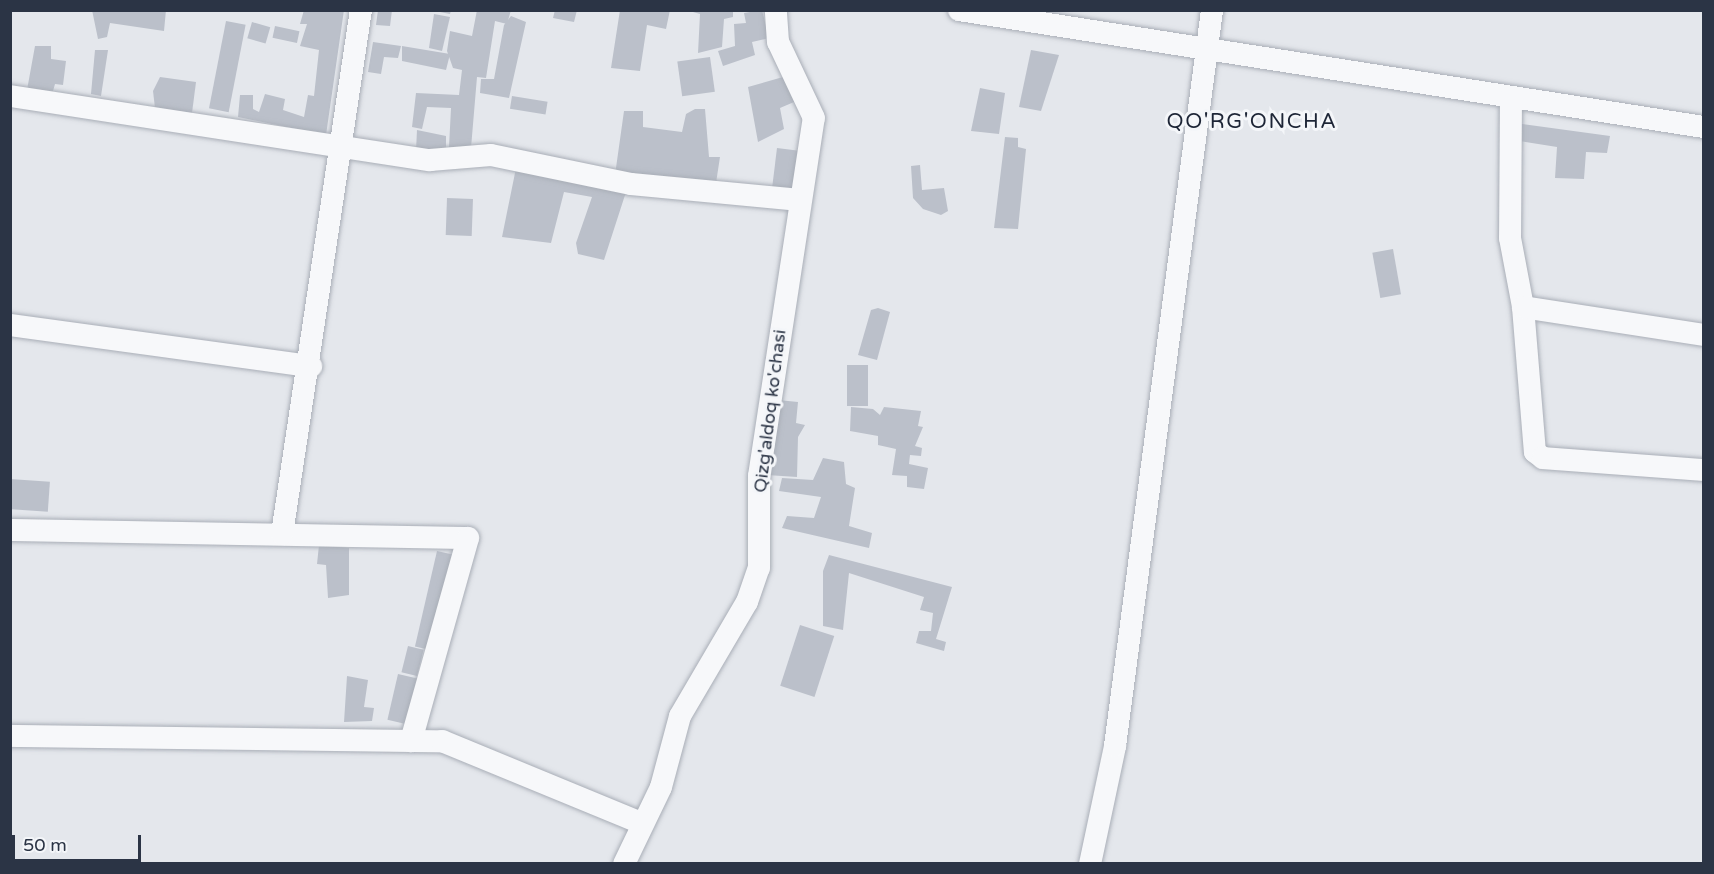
<!DOCTYPE html>
<html>
<head>
<meta charset="utf-8">
<style>
	body { margin:0 }
	#map { position:relative; width:1714px; height:874px; overflow:hidden; background:#e4e7ec; font-family:"Varela Round",sans-serif }
	div>[style] { position:absolute }
	[style*='--x'] { left:calc(var(--x)*1px); top:calc(var(--y)*1px); width:calc(var(--w)*1px); rotate:calc(var(--a)*1deg) }
	.building>* { inset:0; background:#bbc0ca; transform-origin:0 0 }
	.roads { filter:drop-shadow(0 0 2px #a9aeb7) drop-shadow(0 0 2px #a9aeb7) }
	.minor>* { height:22px; margin:-11px; padding:0 11px; transform-origin:11px; border-radius:11px; background:#f7f8fa }
	span { translate:-50% -50%; white-space:nowrap; text-align:center; line-height:1.15; -webkit-text-stroke:6px #f4f6f9; paint-order:stroke }
	.street-label { font-size:18px; color:#2b3445 }
	.quarter-label { font-size:21px; color:#1d2536; letter-spacing:1.5px }
	.frame { position:absolute; inset:0; border:12px solid #2b3445; pointer-events:none }
	.scale { position:absolute; left:12px; top:835px; width:129px; height:27px; box-sizing:border-box; border:3px solid #2b3445; border-top:0; padding-left:8px; font-size:18px; line-height:21px; white-space:nowrap; color:#2b3445; -webkit-text-stroke:4px #f4f6f9; paint-order:stroke }
</style>
</head>
<body>
<div id="map">
	<div class="building">
		<i style="clip-path:polygon(92px 10px,166px 10px,164px 31px,110px 23px,107px 37px,98px 39px)"></i>
		<i style="clip-path:polygon(304px 10px,344px 10px,326px 135px,238px 117px,240px 95px,253px 95px,253px 109px,259px 112px,265px 94px,285px 99px,283px 110px,304px 117px,308px 95px,314px 96px,319px 50px,300px 46px,307px 24px,300px 24px)"></i>
		<i style="clip-path:polygon(378px 10px,392px 10px,390px 26px,376px 25px)"></i>
		<i style="clip-path:polygon(430px 10px,451px 10px,450px 14px)"></i>
		<i style="clip-path:polygon(477px 10px,511px 10px,507px 24px,495px 21px,486px 78px,477px 77px,471px 148px,449px 147px,451px 108px,427px 107px,422px 129px,412px 127px,416px 93px,459px 95px,462px 70px,453px 68px,447px 51px,450px 31px,472px 36px)"></i>
		<i style="clip-path:polygon(555px 10px,577px 10px,574px 22px,553px 18px)"></i>
		<i style="clip-path:polygon(620px 10px,670px 10px,666px 29px,647px 25px,640px 71px,611px 68px)"></i>
		<i style="clip-path:polygon(686px 10px,733px 10px,733px 17px,724px 19px,722px 47px,698px 53px,700px 14px)"></i>
		<i style="clip-path:polygon(762px 10px,769px 38px,752px 42px,755px 55px,723px 66px,718px 51px,735px 46px,734px 24px,746px 23px,744px 13px)"></i>
		<i style="clip-path:polygon(434px 14px,450px 17px,442px 51px,429px 48px)"></i>
		<i style="clip-path:polygon(511px 16px,526px 22px,509px 98px,480px 93px,481px 79px,494px 79px,504px 25px)"></i>
		<i style="left:226px;top:21px;width:20px;height:89px;rotate:11deg"></i>
		<i style="left:252px;top:22px;width:19px;height:17px;rotate:16deg"></i>
		<i style="left:275px;top:26px;width:25px;height:12px;rotate:12deg"></i>
		<i style="clip-path:polygon(373px 42px,401px 46px,398px 58px,384px 57px,381px 74px,368px 72px)"></i>
		<i style="clip-path:polygon(35px 46px,51px 46px,51px 59px,66px 61px,63px 85px,55px 84px,53px 91px,27px 90px)"></i>
		<i style="clip-path:polygon(402px 46px,450px 54px,446px 70px,402px 61px)"></i>
		<i style="clip-path:polygon(95px 50px,108px 50px,101px 96px,91px 94px)"></i>
		<i style="clip-path:polygon(1031px 50px,1059px 55px,1041px 111px,1019px 107px)"></i>
		<i style="left:710px;top:57px;width:35px;height:33px;rotate:82deg"></i>
		<i style="clip-path:polygon(790px 75px,801px 99px,780px 108px,784px 129px,758px 142px,748px 87px)"></i>
		<i style="clip-path:polygon(160px 77px,196px 82px,192px 113px,155px 108px,153px 91px)"></i>
		<i style="clip-path:polygon(980px 88px,1005px 93px,999px 134px,971px 131px)"></i>
		<i style="left:512px;top:96px;width:36px;height:13px;rotate:9deg"></i>
		<i style="clip-path:polygon(695px 109px,705px 109px,709px 157px,720px 157px,716px 183px,615px 175px,624px 111px,643px 111px,643px 127px,682px 132px,686px 114px)"></i>
		<i style="clip-path:polygon(1515px 123px,1610px 136px,1607px 153px,1586px 152px,1584px 179px,1555px 178px,1557px 147px,1513px 140px)"></i>
		<i style="clip-path:polygon(417px 130px,446px 136px,446px 152px,416px 151px)"></i>
		<i style="clip-path:polygon(1005px 137px,1018px 138px,1018px 147px,1026px 149px,1018px 229px,994px 228px)"></i>
		<i style="left:777px;top:148px;width:26px;height:43px;rotate:7deg"></i>
		<i style="clip-path:polygon(920px 165px,922px 190px,944px 188px,948px 211px,941px 215px,923px 209px,913px 198px,911px 166px)"></i>
		<i style="clip-path:polygon(516px 168px,626px 192px,604px 260px,578px 254px,576px 243px,592px 197px,564px 192px,551px 243px,502px 237px)"></i>
		<i style="left:447px;top:198px;width:26px;height:37px;rotate:2deg"></i>
		<i style="left:1393px;top:249px;width:46px;height:21px;rotate:80deg"></i>
		<i style="clip-path:polygon(878px 308px,890px 312px,877px 360px,858px 355px,871px 310px)"></i>
		<i style="left:847px;top:365px;width:21px;height:41px"></i>
		<i style="clip-path:polygon(778px 400px,798px 402px,796px 423px,805px 425px,798px 437px,797px 477px,767px 475px)"></i>
		<i style="clip-path:polygon(851px 407px,873px 409px,880px 415px,884px 407px,921px 411px,918px 426px,923px 427px,915px 446px,922px 448px,921px 456px,910px 455px,909px 464px,928px 468px,924px 489px,907px 487px,907px 476px,892px 475px,896px 449px,878px 445px,878px 436px,850px 431px)"></i>
		<i style="clip-path:polygon(823px 458px,844px 462px,846px 484px,855px 488px,849px 526px,872px 533px,869px 548px,782px 528px,787px 516px,814px 518px,821px 497px,779px 491px,782px 478px,813px 480px)"></i>
		<i style="left:10px;top:479px;width:40px;height:30px;rotate:4deg"></i>
		<i style="clip-path:polygon(319px 545px,349px 548px,349px 595px,328px 598px,326px 565px,317px 564px)"></i>
		<i style="left:437px;top:551px;width:17px;height:98px;rotate:13deg"></i>
		<i style="clip-path:polygon(829px 555px,952px 587px,936px 639px,946px 642px,944px 651px,916px 643px,919px 631px,931px 631px,933px 613px,920px 610px,924px 597px,849px 573px,843px 630px,823px 626px,823px 571px)"></i>
		<i style="left:800px;top:625px;width:36px;height:64px;rotate:18deg"></i>
		<i style="left:408px;top:646px;width:16px;height:27px;rotate:14deg"></i>
		<i style="left:398px;top:674px;width:22px;height:47px;rotate:13deg"></i>
		<i style="clip-path:polygon(347px 676px,368px 680px,364px 707px,374px 708px,372px 721px,344px 722px)"></i>
	</div>
	<div class="roads">
		<div class="minor">
			<i style="--x:959;--y:10;--w:754;--a:8.93"></i>
			<i style="--x:10;--y:96;--w:425;--a:8.7"></i>
			<i style="--x:430;--y:160;--w:61;--a:-4.7"></i>
			<i style="--x:491;--y:155;--w:143;--a:11.7"></i>
			<i style="--x:631;--y:184;--w:170;--a:5.4"></i>
			<i style="--x:1511;--y:97;--w:141;--a:90.4"></i>
			<i style="--x:1510;--y:238;--w:70;--a:79.3"></i>
			<i style="--x:1523;--y:307;--w:145;--a:85.3"></i>
			<i style="--x:1535;--y:452;--w:10;--a:37"></i>
			<i style="--x:1543;--y:458;--w:161;--a:4.3"></i>
			<i style="--x:1523;--y:307;--w:183;--a:8.8"></i>
			<i style="--x:10;--y:325;--w:304;--a:7.8"></i>
			<i style="--x:10;--y:530;--w:458;--a:1"></i>
			<i style="--x:468;--y:538;--w:211;--a:105.7"></i>
			<i style="--x:282;--y:534;--w:530;--a:-81.43"></i>
			<i style="--x:10;--y:736;--w:432;--a:0.7"></i>
			<i style="--x:442;--y:741;--w:217;--a:22.4"></i>
			<i style="--x:624;--y:864;--w:85;--a:-64.3"></i>
			<i style="--x:661;--y:787;--w:73;--a:-75"></i>
			<i style="--x:680;--y:716;--w:132;--a:-59.6"></i>
			<i style="--x:747;--y:602;--w:36;--a:-71"></i>
			<i style="--x:759;--y:568;--w:92;--a:-90"></i>
			<i style="--x:759;--y:476;--w:362;--a:-81.3"></i>
			<i style="--x:814;--y:118;--w:84;--a:-115.3"></i>
			<i style="--x:778;--y:42;--w:32;--a:-94"></i>
			<i style="--x:1090;--y:864;--w:121;--a:-78"></i>
			<i style="--x:1115;--y:746;--w:742;--a:-82.49"></i>
		</div>
	</div>
	<div class="street-label">
		<span style="left:770px;top:411px;rotate:-83deg">Qizg'aldoq ko'chasi</span>
	</div>
	<div class="quarter-label">
		<span style="left:1252px;top:122px">QO'RG'ONCHA</span>
	</div>
	<div class="frame"></div>
	<div class="scale">50 m</div>
</div>
</body>
</html>
